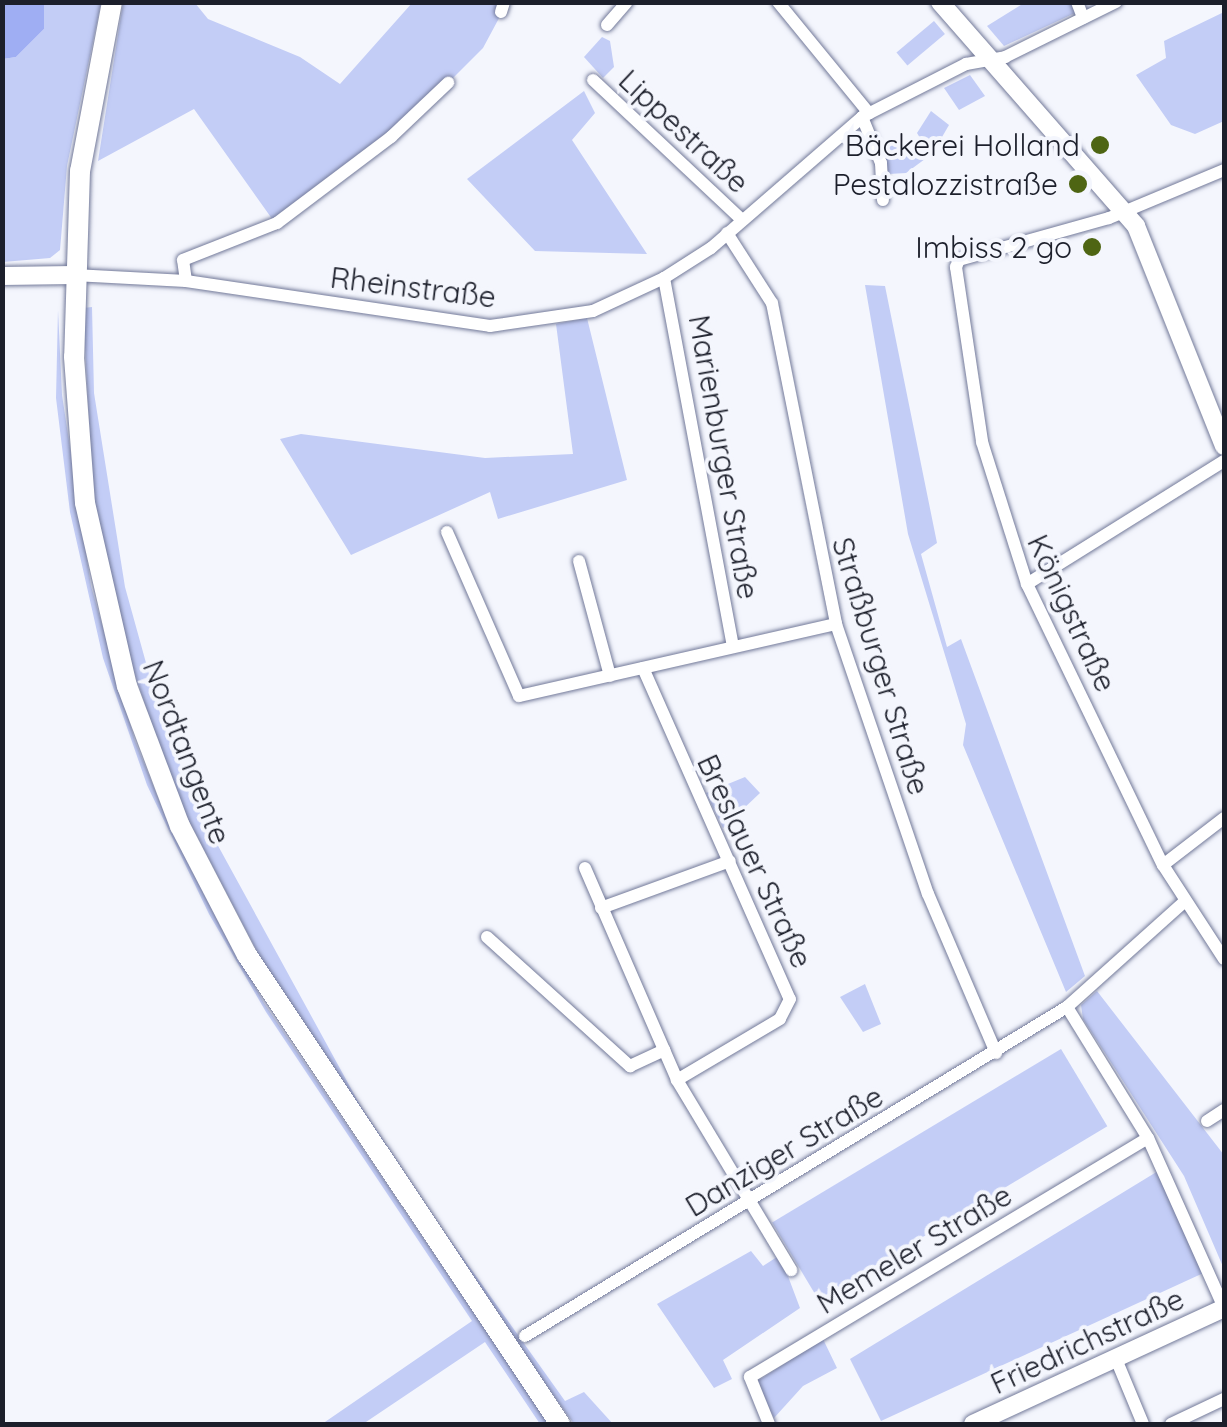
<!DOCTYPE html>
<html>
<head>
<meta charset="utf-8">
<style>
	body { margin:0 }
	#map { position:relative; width:1227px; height:1427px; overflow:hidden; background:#f4f6fd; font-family:Quicksand,sans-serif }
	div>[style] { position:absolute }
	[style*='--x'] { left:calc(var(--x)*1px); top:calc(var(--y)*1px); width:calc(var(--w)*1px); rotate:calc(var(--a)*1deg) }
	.green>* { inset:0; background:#c3cdf6; transform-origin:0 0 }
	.water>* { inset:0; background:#9faef3 }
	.roads { filter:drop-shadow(0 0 2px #727999) drop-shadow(0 0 2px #727999) }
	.street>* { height:12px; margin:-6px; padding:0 6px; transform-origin:6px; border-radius:6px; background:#fff }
	.secondary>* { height:18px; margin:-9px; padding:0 9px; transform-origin:9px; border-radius:9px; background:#fff }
	.primary>* { height:20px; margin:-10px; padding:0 10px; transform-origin:10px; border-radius:10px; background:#fff }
	.dots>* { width:28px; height:28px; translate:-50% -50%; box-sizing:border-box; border:5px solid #f4f6fd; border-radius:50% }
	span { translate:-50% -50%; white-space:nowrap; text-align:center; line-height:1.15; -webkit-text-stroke:8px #f4f6fd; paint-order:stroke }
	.street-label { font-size:30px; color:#1c1f2b }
	.poi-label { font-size:30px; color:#1c1f2b }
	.right { translate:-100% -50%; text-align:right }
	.frame { position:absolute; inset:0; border:5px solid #1c1f2b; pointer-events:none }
</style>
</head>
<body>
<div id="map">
	<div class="green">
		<i style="clip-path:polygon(500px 2px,505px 7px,483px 48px,448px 83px,275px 223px,194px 109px,98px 161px,123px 3px,195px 3px,208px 19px,300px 57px,340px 84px,412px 3px)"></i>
		<i style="clip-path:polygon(44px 3px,101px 3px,67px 166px,60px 250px,50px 258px,3px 262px,3px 59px,16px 57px,44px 29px)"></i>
		<i style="clip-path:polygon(1024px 3px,1073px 3px,1075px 13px,1004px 46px,987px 26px)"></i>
		<i style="clip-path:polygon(1224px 12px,1224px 121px,1195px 134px,1171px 125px,1136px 75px,1166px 58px,1164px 41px)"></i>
		<i style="left:934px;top:21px;width:17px;height:49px;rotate:50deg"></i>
		<i style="clip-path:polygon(602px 37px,610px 41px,614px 67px,603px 78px,584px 57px)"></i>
		<i style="clip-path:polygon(970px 75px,985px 96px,959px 110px,944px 88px)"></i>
		<i style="clip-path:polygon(584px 91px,595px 113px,572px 140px,647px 254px,535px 251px,467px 179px)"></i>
		<i style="clip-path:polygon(931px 111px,949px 125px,931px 156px,917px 133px)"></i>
		<i style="clip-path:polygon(902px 134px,908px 143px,917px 138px,925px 159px,906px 173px,889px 174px,880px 146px)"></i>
		<i style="clip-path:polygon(865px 285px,885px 286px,937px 543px,921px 554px,947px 647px,961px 639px,1085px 976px,1066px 992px,963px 745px,966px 724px,908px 534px)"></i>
		<i style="clip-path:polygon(92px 307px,94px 393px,125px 587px,161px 717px,199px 811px,360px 1105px,441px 1227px,565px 1401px,584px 1392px,613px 1424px,574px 1424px,532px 1365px,269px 974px,177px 798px,122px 637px,93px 496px,83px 308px)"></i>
		<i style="clip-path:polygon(58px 310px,62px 395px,91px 586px,135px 741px,172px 832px,264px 1003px,549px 1424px,540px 1424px,485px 1342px,363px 1424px,322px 1424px,472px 1321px,266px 1012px,209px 914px,147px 785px,103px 658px,70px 512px,56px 398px)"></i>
		<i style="clip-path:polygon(587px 318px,627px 480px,498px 519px,490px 492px,351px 555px,280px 439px,301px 434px,485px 458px,573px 454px,556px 324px)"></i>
		<i style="clip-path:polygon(745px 777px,760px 793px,723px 828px,706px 793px)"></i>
		<i style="clip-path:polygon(865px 984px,881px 1024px,863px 1032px,840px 997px)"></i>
		<i style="clip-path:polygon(1097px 991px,1224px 1155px,1224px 1269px,1184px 1176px,1083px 1019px,1081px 1005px)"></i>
		<i style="left:1061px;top:1049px;width:90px;height:337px;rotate:59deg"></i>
		<i style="clip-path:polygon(1163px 1168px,1210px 1270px,881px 1421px,850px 1359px)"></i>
		<i style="clip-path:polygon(751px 1251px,763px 1266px,780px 1255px,800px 1308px,723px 1360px,732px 1379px,714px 1388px,657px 1304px)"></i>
		<i style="clip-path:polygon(823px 1339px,837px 1368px,803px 1386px,774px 1418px,756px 1382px)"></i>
	</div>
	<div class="water">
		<i style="clip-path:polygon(3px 2px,44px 3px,44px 29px,16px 57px,3px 59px)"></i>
	</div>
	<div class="roads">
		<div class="street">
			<i style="--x:778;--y:2;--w:144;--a:50.7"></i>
			<i style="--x:1077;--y:2;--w:17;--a:69"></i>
			<i style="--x:501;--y:12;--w:10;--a:-73"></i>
			<i style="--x:607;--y:25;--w:30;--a:-49"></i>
			<i style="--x:593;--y:80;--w:202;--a:43.2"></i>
			<i style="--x:862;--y:117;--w:50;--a:67.6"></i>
			<i style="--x:881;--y:163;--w:37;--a:87"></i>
			<i style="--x:1224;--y:170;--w:125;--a:157.3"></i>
			<i style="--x:1109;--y:218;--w:156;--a:164.4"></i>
			<i style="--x:959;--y:260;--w:8;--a:113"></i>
			<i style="--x:956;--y:267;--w:177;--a:81.5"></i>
			<i style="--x:982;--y:442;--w:149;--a:72.4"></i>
			<i style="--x:1027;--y:584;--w:312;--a:64.2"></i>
			<i style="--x:1163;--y:865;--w:112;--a:57"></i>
			<i style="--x:727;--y:233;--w:83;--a:57.3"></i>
			<i style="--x:772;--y:303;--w:327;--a:78.7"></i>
			<i style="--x:836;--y:624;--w:285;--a:71.2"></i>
			<i style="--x:928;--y:894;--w:173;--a:66.8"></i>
			<i style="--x:74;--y:275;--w:112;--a:3.1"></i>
			<i style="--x:186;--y:281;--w:307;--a:8.4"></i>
			<i style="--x:490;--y:326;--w:104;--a:-8.3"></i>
			<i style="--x:593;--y:311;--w:78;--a:-24.9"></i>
			<i style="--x:664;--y:278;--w:56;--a:-32.6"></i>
			<i style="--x:711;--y:248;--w:200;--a:-40.9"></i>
			<i style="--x:862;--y:117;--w:117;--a:-27"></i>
			<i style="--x:966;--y:64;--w:40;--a:-10"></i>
			<i style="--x:1005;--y:57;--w:124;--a:-26.4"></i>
			<i style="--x:664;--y:278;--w:373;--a:79.4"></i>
			<i style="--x:186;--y:281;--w:21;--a:-98"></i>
			<i style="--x:183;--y:260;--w:101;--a:-21.5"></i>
			<i style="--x:277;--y:223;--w:143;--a:-37"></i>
			<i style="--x:391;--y:137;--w:79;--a:-43.5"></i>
			<i style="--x:447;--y:532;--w:179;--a:66.3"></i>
			<i style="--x:519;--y:696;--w:325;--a:-12.8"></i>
			<i style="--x:579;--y:561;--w:119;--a:74.9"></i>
			<i style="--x:1027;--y:584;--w:232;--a:-32"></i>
			<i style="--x:643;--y:668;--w:362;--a:66.1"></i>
			<i style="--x:790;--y:999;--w:22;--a:117"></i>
			<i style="--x:780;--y:1019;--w:120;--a:149.4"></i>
			<i style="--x:1163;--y:865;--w:77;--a:-37.6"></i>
			<i style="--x:585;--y:868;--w:231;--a:66.5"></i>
			<i style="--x:677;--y:1080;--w:222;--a:59"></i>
			<i style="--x:601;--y:908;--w:137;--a:-20"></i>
			<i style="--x:487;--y:937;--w:193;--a:42.1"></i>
			<i style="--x:630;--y:1066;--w:38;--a:-25"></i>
			<i style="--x:1067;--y:1007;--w:154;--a:58.3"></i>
			<i style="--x:1148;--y:1138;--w:186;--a:65.9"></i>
			<i style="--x:1207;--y:1121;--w:20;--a:-33"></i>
			<i style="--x:525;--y:1336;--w:634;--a:-31.26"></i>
			<i style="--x:1067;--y:1007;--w:157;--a:-41.9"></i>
			<i style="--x:1116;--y:1359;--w:70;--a:67.4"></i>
			<i style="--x:769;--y:1424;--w:51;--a:-112"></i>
			<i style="--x:750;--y:1377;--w:464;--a:-31"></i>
			<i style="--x:1171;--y:1424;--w:59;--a:-25.3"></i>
		</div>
		<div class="secondary">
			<i style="--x:940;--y:2;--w:298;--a:48.8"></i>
			<i style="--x:1136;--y:226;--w:237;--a:68.2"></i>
			<i style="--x:2;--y:276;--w:72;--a:-0.8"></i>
			<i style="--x:973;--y:1424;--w:277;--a:-24.8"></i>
		</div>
		<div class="primary">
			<i style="--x:112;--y:2;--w:172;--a:100.7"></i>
			<i style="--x:80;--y:171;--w:186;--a:91.8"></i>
			<i style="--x:74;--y:357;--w:146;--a:85.7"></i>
			<i style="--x:85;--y:503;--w:188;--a:77.1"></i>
			<i style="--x:127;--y:686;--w:150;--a:69.3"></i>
			<i style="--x:180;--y:826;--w:145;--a:62.6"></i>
			<i style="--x:247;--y:955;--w:564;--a:56.28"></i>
		</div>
	</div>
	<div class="dots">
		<i style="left:1100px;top:145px;background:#4e6513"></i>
		<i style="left:1078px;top:184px;background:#4e6513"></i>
		<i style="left:1092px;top:247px;background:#4e6513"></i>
	</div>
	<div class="street-label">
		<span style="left:684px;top:131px;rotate:43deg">Lippestraße</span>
		<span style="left:413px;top:287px;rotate:7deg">Rheinstraße</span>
		<span style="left:724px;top:457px;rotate:80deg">Marienburger Straße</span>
		<span style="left:1072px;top:613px;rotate:65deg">Königstraße</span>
		<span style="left:881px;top:666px;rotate:73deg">Straßburger Straße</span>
		<span style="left:187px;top:752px;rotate:69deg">Nordtangente</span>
		<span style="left:755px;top:861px;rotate:65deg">Breslauer Straße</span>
		<span style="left:784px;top:1151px;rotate:-31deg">Danziger Straße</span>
		<span style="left:914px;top:1249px;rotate:-31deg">Memeler Straße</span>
		<span style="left:1087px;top:1341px;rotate:-25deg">Friedrichstraße</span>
	</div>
	<div class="poi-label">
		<span class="right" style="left:1080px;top:145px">Bäckerei Holland</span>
		<span class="right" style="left:1058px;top:184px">Pestalozzistraße</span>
		<span class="right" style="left:1072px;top:247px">Imbiss 2 go</span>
	</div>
	<div class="frame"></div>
</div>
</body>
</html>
